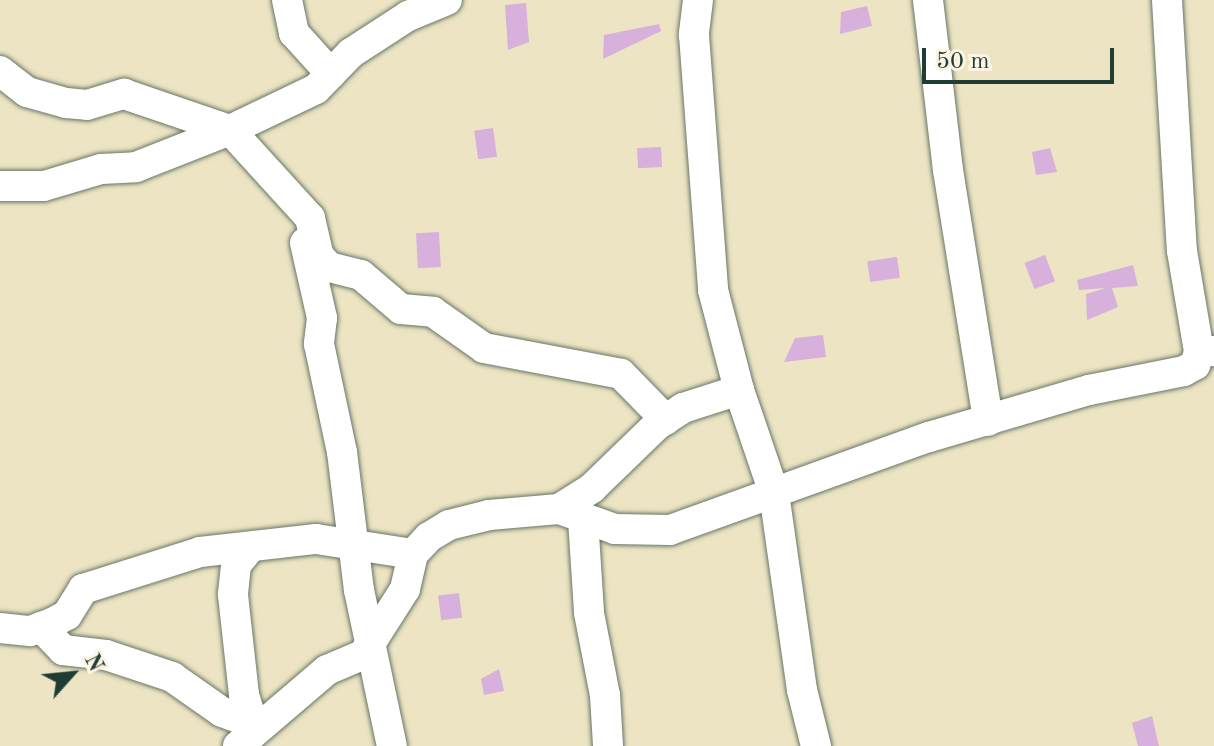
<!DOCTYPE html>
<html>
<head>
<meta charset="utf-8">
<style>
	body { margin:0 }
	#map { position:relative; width:1214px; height:746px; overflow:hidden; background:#ece4c3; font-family:"Old Standard TT",serif }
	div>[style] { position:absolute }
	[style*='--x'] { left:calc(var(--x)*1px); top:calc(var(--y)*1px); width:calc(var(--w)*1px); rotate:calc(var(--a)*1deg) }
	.building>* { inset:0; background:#d8b0dc; transform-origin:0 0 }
	.roads { filter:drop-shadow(0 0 2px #677766) drop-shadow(0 0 2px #677766) }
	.minor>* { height:30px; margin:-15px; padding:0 15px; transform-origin:15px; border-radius:15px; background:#fff }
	span { translate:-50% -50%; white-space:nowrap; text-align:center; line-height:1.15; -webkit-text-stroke:6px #fcf5e5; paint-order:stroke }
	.north { position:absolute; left:32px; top:634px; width:80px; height:80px; -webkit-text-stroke:6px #fcf5e5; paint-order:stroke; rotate:63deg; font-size:22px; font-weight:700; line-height:32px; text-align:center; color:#1f3d34 }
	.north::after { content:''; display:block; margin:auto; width:28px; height:36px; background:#1f3d34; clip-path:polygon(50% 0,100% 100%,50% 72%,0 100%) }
	.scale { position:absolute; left:922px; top:48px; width:192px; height:36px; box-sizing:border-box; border:4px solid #1f3d34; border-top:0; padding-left:10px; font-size:24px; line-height:28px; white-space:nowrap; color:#1f3d34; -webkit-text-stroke:6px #fcf5e5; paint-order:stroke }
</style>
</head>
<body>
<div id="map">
	<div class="building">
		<i style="clip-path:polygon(526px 3px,529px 42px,508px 50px,505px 5px)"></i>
		<i style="clip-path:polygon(867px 6px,872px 26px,840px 34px,841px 12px)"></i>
		<i style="clip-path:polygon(659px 24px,661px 31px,603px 59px,604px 35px)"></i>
		<i style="left:493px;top:128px;width:29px;height:19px;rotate:82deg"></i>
		<i style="left:661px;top:147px;width:20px;height:24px;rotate:87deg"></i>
		<i style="clip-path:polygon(1050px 148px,1057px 172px,1036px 175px,1032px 152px)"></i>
		<i style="left:439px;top:232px;width:35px;height:23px;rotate:87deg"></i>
		<i style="left:1045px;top:255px;width:28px;height:22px;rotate:69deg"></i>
		<i style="left:897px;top:257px;width:21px;height:30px;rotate:82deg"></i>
		<i style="clip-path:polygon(1133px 265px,1138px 286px,1112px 288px,1118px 307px,1087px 320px,1086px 294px,1106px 288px,1079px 290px,1077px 280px)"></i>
		<i style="clip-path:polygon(823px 335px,826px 357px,784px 362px,795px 338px)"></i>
		<i style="left:459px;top:593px;width:25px;height:21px;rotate:83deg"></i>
		<i style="clip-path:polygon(499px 669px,504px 691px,484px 695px,481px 679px)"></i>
		<i style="clip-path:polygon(1152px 716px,1159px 746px,1138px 746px,1132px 723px)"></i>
	</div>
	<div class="roads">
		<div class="minor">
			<i style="--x:287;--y:0;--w:34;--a:78"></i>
			<i style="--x:294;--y:33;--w:55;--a:47.9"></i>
			<i style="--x:698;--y:0;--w:35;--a:97"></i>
			<i style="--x:694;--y:35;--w:256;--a:85.7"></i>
			<i style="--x:713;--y:290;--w:103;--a:75.4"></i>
			<i style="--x:739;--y:390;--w:109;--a:71.2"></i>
			<i style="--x:774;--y:493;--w:199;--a:81.9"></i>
			<i style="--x:802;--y:690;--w:58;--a:76"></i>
			<i style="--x:928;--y:0;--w:171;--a:83.3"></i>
			<i style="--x:948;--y:170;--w:254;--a:80.9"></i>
			<i style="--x:1167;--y:0;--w:251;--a:86.6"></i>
			<i style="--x:1182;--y:251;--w:102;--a:80.4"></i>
			<i style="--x:0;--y:71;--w:34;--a:38"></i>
			<i style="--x:27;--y:92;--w:41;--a:15.8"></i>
			<i style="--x:66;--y:103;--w:21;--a:5"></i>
			<i style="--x:87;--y:105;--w:39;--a:-17"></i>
			<i style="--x:124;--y:94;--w:112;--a:18.8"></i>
			<i style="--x:230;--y:130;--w:119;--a:47.7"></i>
			<i style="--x:310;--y:218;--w:39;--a:77"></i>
			<i style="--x:319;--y:256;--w:15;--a:48"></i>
			<i style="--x:329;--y:267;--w:33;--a:14"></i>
			<i style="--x:361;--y:275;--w:52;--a:40.4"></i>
			<i style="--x:401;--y:309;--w:32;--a:5"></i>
			<i style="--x:433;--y:312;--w:62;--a:35.2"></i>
			<i style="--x:484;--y:348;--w:139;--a:10.7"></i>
			<i style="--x:621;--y:374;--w:64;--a:45.6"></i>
			<i style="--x:0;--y:186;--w:44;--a:0"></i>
			<i style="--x:44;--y:186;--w:59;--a:-16.6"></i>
			<i style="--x:101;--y:169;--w:35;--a:-3"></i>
			<i style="--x:136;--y:167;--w:101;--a:-21.5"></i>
			<i style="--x:230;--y:130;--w:95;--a:-25.5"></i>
			<i style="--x:316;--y:89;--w:50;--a:-45.8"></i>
			<i style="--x:351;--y:53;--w:68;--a:-33"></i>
			<i style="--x:408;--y:16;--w:42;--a:-22.3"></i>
			<i style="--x:305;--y:243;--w:77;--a:77.2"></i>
			<i style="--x:322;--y:318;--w:26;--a:97"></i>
			<i style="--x:319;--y:344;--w:110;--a:78"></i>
			<i style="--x:342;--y:452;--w:139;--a:83"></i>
			<i style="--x:359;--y:590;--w:159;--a:78.1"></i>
			<i style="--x:559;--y:509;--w:59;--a:19.7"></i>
			<i style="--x:615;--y:529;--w:55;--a:1"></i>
			<i style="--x:670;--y:530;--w:275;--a:-19.8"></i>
			<i style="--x:929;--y:437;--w:167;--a:-16.4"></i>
			<i style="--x:1089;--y:390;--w:97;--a:-11.3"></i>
			<i style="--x:1184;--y:371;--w:13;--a:-29"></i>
			<i style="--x:1195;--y:365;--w:14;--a:-73"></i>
			<i style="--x:1199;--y:352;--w:15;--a:-4"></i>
			<i style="--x:583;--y:519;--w:94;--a:86.3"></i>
			<i style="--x:589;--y:613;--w:84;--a:79"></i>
			<i style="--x:605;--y:695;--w:51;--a:86.6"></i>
			<i style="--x:248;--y:550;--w:19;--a:129"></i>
			<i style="--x:236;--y:565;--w:30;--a:96"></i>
			<i style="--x:233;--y:595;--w:101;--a:83.7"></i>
			<i style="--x:244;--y:695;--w:30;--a:73"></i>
			<i style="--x:41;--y:627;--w:32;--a:46"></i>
			<i style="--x:63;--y:650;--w:43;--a:6.6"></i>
			<i style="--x:106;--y:655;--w:70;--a:18.4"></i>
			<i style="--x:172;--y:677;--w:61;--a:35"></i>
			<i style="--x:222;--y:712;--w:40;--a:20.2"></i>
			<i style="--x:0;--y:628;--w:30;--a:6"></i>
			<i style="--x:30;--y:631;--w:23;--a:-20"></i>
			<i style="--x:52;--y:623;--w:17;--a:-28"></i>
			<i style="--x:67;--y:615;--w:31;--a:-58"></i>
			<i style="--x:83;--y:589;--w:123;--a:-17.5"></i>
			<i style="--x:200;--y:552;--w:117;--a:-6.4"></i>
			<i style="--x:316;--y:539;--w:98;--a:8.8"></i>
			<i style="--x:238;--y:746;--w:117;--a:-40.5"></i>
			<i style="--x:327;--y:670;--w:39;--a:-23"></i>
			<i style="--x:363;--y:655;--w:78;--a:-57.5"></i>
			<i style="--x:405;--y:589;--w:36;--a:-77"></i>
			<i style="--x:413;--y:554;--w:23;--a:-47"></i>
			<i style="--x:429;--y:537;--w:23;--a:-31"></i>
			<i style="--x:449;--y:525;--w:41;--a:-14"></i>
			<i style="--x:489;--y:515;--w:70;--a:-4.9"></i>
			<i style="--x:559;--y:509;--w:39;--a:-32"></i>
			<i style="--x:592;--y:488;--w:91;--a:-44.1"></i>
			<i style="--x:657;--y:425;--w:31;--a:-33"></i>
			<i style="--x:683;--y:408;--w:59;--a:-17.8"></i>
		</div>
	</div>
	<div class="north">N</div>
	<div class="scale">50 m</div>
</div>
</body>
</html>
